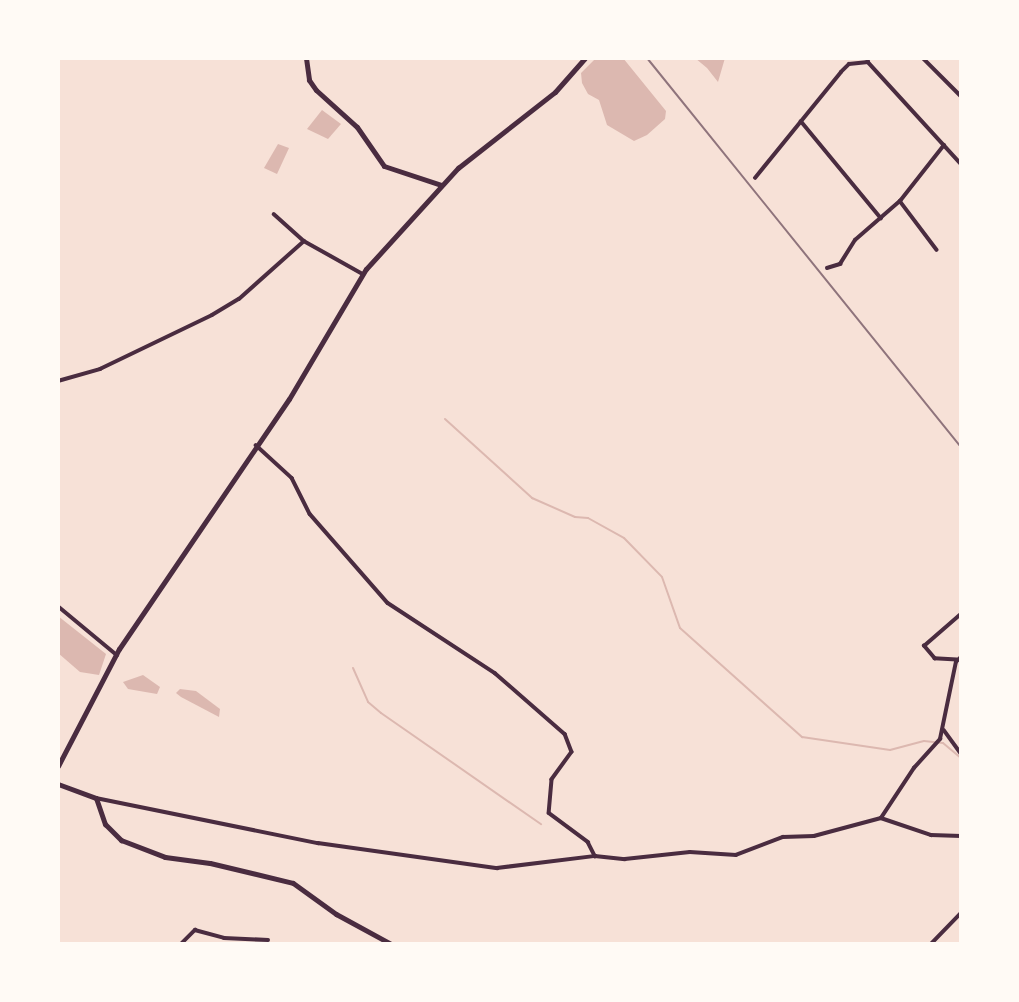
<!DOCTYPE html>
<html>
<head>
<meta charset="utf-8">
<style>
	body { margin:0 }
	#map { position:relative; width:1019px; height:1002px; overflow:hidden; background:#f7e1d7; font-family:"DM Sans",sans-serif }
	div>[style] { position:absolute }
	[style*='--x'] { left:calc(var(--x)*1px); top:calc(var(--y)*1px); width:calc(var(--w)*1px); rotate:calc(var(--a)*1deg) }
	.water>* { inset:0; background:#dcb8b0 }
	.stream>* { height:2px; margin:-1px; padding:0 1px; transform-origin:1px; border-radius:1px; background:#dcb8b0 }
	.minor>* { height:3.5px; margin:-1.75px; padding:0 1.75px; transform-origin:1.75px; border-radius:1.75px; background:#4a2c40 }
	.tertiary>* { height:5px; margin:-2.5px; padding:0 2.5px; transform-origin:2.5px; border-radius:2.5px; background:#4a2c40 }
	.rail>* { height:2px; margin:-1px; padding:0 1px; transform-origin:1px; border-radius:1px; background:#8f747c }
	span { translate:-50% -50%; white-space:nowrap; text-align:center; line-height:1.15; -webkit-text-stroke:5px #fffaf5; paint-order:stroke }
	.frame { position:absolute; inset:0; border:60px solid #fffaf5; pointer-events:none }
</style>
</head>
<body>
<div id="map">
	<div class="water">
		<i style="clip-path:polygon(596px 58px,623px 58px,666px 111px,665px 119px,647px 135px,634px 141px,607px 125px,599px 100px,588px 94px,582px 83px,581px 73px)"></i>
		<i style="clip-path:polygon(695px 58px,725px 58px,718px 82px,707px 68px)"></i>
		<i style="clip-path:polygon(322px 110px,341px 124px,328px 139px,307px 129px)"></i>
		<i style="clip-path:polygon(278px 144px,289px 148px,277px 174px,264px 168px)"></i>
		<i style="clip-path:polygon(58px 616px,106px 654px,99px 675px,80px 672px,58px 653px)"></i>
		<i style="clip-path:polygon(143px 675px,160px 687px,157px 694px,128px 689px,123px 682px)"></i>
		<i style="clip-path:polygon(180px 689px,196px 691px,220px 709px,219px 717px,181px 697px,176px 693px)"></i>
	</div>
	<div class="stream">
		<i style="--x:445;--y:419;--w:118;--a:42.2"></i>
		<i style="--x:532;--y:498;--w:47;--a:23.8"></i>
		<i style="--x:575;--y:517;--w:13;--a:4"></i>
		<i style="--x:588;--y:518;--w:41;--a:29.1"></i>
		<i style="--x:624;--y:538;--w:54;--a:45.7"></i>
		<i style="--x:662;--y:577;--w:54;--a:70.6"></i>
		<i style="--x:680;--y:628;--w:164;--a:41.8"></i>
		<i style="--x:802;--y:737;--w:89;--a:8.4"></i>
		<i style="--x:890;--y:750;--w:35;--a:-15"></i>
		<i style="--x:924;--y:741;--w:19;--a:6"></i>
		<i style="--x:943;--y:743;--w:23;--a:40"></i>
		<i style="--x:353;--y:668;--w:37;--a:66"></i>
		<i style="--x:368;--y:702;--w:17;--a:40"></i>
		<i style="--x:381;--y:713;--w:195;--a:34.8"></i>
	</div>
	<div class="minor">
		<i style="--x:923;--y:58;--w:54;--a:45"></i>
		<i style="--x:868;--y:62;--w:138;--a:47.6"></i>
		<i style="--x:801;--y:121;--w:126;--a:50.5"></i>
		<i style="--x:755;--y:178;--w:136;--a:-50.9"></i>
		<i style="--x:841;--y:72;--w:11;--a:-45"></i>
		<i style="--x:849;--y:64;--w:19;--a:-6"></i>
		<i style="--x:868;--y:62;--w:4;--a:-104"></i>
		<i style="--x:900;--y:201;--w:61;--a:52.9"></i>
		<i style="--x:274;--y:214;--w:40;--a:42"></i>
		<i style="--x:304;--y:241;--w:68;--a:29.2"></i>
		<i style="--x:827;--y:268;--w:14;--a:-17"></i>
		<i style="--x:840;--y:264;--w:28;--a:-58"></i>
		<i style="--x:855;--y:240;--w:60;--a:-40.9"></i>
		<i style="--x:900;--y:201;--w:71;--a:-51.8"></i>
		<i style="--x:58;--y:381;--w:44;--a:-15.9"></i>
		<i style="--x:100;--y:369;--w:124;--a:-25.7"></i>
		<i style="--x:212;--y:315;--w:31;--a:-31"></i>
		<i style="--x:239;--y:299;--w:87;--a:-41.7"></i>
		<i style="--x:256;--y:445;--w:49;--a:42.5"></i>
		<i style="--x:292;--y:478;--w:40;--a:63.4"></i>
		<i style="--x:310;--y:514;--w:118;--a:48.8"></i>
		<i style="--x:388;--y:603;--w:128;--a:33.2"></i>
		<i style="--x:495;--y:673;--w:93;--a:41.1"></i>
		<i style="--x:565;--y:734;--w:19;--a:69"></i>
		<i style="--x:572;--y:752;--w:34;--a:126"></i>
		<i style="--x:552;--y:780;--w:33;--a:95"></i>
		<i style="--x:549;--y:813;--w:49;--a:36.6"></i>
		<i style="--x:588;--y:842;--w:16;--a:63"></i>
		<i style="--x:58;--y:606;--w:77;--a:39.7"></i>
		<i style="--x:957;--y:660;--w:22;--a:-177"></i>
		<i style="--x:935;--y:659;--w:17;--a:-130"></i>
		<i style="--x:924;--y:646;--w:49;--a:-40.9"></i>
		<i style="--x:944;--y:730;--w:29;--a:54"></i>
		<i style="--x:96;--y:798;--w:227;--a:11.5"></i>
		<i style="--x:318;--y:843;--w:181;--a:8"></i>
		<i style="--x:497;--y:868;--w:99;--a:-7"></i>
		<i style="--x:595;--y:856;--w:30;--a:6"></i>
		<i style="--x:625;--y:859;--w:65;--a:-6.1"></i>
		<i style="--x:690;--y:852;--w:46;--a:3.7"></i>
		<i style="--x:736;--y:855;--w:50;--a:-21"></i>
		<i style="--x:783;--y:837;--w:31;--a:-2"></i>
		<i style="--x:814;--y:836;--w:69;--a:-15"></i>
		<i style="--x:881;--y:818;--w:60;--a:-56.6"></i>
		<i style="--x:914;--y:768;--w:39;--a:-48"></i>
		<i style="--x:940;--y:739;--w:79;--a:-78.3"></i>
		<i style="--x:956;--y:662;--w:7;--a:-45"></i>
		<i style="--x:881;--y:818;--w:53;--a:18.8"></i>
		<i style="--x:931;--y:835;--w:30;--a:2"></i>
		<i style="--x:181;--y:944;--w:20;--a:-45"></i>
		<i style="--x:195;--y:930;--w:30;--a:15"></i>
		<i style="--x:224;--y:938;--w:44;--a:2.6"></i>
		<i style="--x:931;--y:944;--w:43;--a:-45.9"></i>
	</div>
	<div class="tertiary">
		<i style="--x:306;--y:58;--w:22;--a:82"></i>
		<i style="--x:309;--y:80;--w:12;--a:55"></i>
		<i style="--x:316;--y:90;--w:55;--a:42.1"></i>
		<i style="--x:357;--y:127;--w:47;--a:55.3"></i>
		<i style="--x:384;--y:166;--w:60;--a:18.4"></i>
		<i style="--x:58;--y:766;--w:132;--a:-62.5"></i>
		<i style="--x:119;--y:649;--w:302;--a:-55.8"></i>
		<i style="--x:289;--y:399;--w:151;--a:-59.4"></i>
		<i style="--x:366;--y:269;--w:137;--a:-47.7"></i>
		<i style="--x:458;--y:168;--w:123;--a:-38.1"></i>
		<i style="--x:555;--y:92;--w:45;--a:-48.6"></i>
		<i style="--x:58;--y:784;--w:40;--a:20.2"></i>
		<i style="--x:96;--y:798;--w:28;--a:71"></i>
		<i style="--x:105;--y:824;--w:23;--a:45"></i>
		<i style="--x:121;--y:840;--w:47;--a:21.1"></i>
		<i style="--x:165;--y:857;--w:45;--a:7.6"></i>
		<i style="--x:210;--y:863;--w:85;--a:13.5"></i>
		<i style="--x:293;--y:883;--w:53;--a:35.8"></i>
		<i style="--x:336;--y:914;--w:63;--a:28.6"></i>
	</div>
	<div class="rail">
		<i style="--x:647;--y:58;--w:500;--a:51.1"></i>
	</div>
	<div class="frame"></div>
</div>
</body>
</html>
